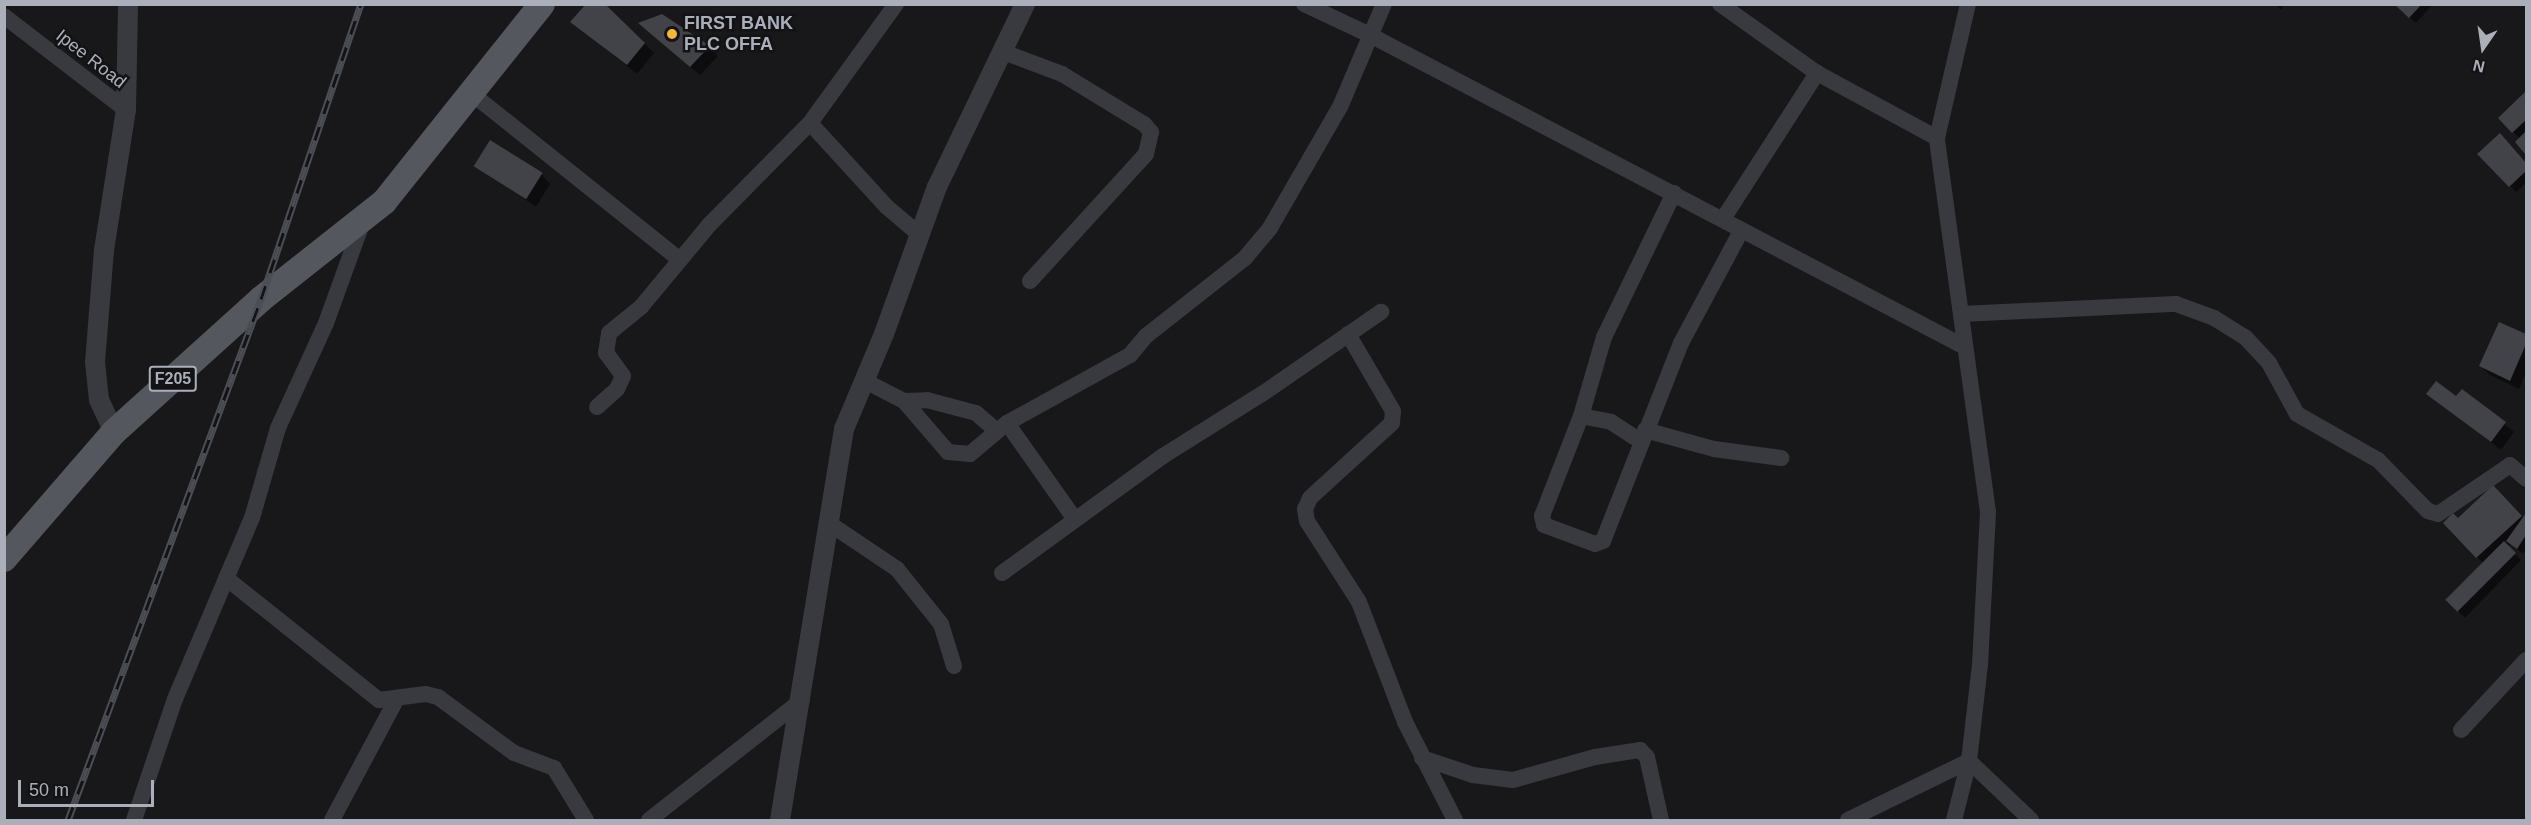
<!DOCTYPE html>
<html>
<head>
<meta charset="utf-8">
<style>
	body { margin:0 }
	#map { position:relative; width:2531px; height:825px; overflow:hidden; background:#18181b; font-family:Arial,sans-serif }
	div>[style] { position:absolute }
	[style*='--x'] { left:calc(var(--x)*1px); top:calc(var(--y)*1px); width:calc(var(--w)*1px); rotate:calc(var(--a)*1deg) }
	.shadow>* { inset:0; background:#0007 }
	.building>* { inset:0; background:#424348; transform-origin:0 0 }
	.minor>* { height:16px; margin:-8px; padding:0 8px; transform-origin:8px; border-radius:8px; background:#393a40 }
	.tertiary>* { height:20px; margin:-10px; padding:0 10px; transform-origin:10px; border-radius:10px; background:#393a40 }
	.primary>* { height:26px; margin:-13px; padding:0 13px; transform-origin:13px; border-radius:13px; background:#55575f }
	.rail>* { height:7px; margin-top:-3.5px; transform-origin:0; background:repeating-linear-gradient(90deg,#131316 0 14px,#4c4e55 0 28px); box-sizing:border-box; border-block:2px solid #4c4e55 }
	.dots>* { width:16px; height:16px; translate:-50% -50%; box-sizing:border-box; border:3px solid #131316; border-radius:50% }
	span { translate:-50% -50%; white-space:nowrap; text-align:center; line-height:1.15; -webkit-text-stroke:5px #131316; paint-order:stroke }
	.shield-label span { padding:2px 4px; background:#131316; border:2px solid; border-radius:4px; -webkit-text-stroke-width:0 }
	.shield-label { font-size:16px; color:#aaafba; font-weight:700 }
	.poi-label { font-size:18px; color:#aaafba; font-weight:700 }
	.left { translate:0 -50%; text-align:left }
	.street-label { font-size:18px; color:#aaafba }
	.frame { position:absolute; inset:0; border:6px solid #aaafba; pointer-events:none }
	.north { position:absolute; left:2453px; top:18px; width:60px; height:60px; -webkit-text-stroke:4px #131316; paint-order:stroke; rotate:193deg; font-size:16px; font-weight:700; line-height:24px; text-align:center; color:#aaafba }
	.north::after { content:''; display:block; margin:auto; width:21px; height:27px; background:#aaafba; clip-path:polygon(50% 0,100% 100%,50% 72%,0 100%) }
	.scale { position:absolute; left:18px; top:780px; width:136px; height:27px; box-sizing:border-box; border:3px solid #aaafba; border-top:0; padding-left:8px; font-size:18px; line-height:21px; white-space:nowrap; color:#aaafba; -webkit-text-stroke:4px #131316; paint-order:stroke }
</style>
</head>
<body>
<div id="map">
	<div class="shadow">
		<i style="clip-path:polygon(587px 4px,604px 4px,654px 53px,637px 74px,572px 22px)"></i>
		<i style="clip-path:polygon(2275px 4px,2285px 4px,2281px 10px)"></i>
		<i style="clip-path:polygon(2395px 4px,2433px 4px,2416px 23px)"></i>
		<i style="clip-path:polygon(649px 32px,709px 47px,718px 56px,700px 75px)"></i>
		<i style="clip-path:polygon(2526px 93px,2526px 153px,2517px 142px,2520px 139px,2500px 118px)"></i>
		<i style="clip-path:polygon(2500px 136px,2526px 164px,2526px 183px,2516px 192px,2480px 154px)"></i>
		<i style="clip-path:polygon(474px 163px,541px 174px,550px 184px,536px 207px)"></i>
		<i style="clip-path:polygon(2500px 324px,2526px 336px,2526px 373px,2519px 389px,2490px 375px,2481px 366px)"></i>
		<i style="clip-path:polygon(2462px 391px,2514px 432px,2501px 450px,2428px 394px,2457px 398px)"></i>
		<i style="clip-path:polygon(2493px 487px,2524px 519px,2526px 515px,2526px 549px,2523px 554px,2511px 544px,2508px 547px,2521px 560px,2465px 618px,2448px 601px,2484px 564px,2445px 523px,2458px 520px)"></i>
	</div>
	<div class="building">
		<i style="clip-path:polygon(2394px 4px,2422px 4px,2409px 18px)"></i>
		<i style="clip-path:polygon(585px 5px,606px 5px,645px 43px,627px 65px,570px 22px)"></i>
		<i style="clip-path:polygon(662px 14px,710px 46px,690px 67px,638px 23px)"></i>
		<i style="clip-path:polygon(2526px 91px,2526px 120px,2512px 133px,2498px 118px)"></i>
		<i style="clip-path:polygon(2526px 131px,2526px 155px,2515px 142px)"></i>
		<i style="clip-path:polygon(2500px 133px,2526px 163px,2526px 171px,2509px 187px,2477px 154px)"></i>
		<i style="left:490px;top:140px;width:62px;height:31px;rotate:32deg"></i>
		<i style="clip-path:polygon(2499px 322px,2526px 334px,2526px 344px,2510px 381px,2479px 366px)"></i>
		<i style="clip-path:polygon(2436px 381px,2456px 396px,2462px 389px,2506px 422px,2491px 442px,2426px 394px)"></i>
		<i style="clip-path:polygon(2493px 485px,2522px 516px,2476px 558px,2443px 523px,2453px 513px,2458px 518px)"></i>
		<i style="clip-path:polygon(2526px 513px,2526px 535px,2517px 549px,2506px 541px)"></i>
		<i style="left:2504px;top:541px;width:17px;height:83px;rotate:45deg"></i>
	</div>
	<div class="minor">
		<i style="--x:1304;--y:4;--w:73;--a:25.2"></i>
		<i style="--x:1370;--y:35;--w:672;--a:27.67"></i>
		<i style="--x:1720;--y:4;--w:119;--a:35.4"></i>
		<i style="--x:1817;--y:73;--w:136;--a:28.4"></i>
		<i style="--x:4;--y:16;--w:154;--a:37.6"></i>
		<i style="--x:1003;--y:52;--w:63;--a:20.4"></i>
		<i style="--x:1062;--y:74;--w:96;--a:31.4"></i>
		<i style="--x:1144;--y:124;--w:11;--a:49"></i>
		<i style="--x:1151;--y:132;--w:23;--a:103"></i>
		<i style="--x:1146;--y:154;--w:172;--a:132.4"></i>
		<i style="--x:471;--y:93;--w:266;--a:38.6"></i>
		<i style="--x:810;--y:123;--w:114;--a:47.5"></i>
		<i style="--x:887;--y:207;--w:43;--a:40.3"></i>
		<i style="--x:1674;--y:193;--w:160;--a:115.9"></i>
		<i style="--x:1604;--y:337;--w:82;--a:106.2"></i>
		<i style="--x:1581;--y:416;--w:107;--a:111.3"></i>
		<i style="--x:1542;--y:516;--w:9;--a:77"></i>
		<i style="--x:1544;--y:525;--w:54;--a:20.4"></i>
		<i style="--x:1595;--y:544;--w:9;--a:-21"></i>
		<i style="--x:1603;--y:541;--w:213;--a:-68.5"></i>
		<i style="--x:1681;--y:343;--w:127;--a:-61.8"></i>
		<i style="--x:1723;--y:219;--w:174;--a:-57.2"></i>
		<i style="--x:1961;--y:314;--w:215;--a:-2.7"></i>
		<i style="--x:2176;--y:304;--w:40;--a:20.2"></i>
		<i style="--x:2214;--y:318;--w:36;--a:32"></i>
		<i style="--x:2245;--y:337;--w:35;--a:47"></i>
		<i style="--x:2269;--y:363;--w:58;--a:61.2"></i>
		<i style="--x:2297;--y:414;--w:93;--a:29.6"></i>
		<i style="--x:2378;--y:460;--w:71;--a:45.6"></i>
		<i style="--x:2428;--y:511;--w:10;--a:17"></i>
		<i style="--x:2438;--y:514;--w:87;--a:-34.2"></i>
		<i style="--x:2510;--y:465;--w:21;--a:41"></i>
		<i style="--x:1348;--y:334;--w:89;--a:59.7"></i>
		<i style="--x:1393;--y:411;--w:12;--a:95"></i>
		<i style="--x:1392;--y:423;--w:111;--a:137.6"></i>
		<i style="--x:1310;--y:498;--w:12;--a:114"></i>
		<i style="--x:1305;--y:509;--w:12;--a:81"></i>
		<i style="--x:1307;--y:521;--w:96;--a:57.3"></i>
		<i style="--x:1359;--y:602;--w:129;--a:69"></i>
		<i style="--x:1405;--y:722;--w:110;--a:63"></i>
		<i style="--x:865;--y:381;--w:44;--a:27.1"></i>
		<i style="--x:904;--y:401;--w:23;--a:-2"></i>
		<i style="--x:927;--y:400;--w:51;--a:14.9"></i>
		<i style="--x:976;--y:413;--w:28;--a:41"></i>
		<i style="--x:904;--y:401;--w:67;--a:49.2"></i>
		<i style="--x:948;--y:452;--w:22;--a:5"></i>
		<i style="--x:970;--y:454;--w:48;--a:-40"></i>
		<i style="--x:1007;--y:423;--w:141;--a:-28.9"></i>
		<i style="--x:1130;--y:355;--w:25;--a:-50"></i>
		<i style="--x:1146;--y:336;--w:126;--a:-38.2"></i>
		<i style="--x:1245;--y:258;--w:39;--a:-50"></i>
		<i style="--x:1270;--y:228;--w:140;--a:-60"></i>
		<i style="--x:1340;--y:107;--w:112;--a:-66.9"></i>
		<i style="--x:597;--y:407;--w:27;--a:-42"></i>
		<i style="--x:617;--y:389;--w:14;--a:-65"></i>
		<i style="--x:623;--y:376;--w:29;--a:-126"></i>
		<i style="--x:606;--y:353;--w:20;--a:-81"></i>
		<i style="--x:609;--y:333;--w:41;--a:-39.1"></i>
		<i style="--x:641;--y:307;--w:108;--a:-50.3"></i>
		<i style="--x:710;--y:224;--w:142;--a:-45.3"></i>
		<i style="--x:810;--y:123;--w:147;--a:-54.1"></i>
		<i style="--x:1581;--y:416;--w:31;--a:11"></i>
		<i style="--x:1611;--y:422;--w:35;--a:33"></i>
		<i style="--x:1007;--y:423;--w:116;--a:54.8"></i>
		<i style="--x:1645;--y:430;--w:72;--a:15.4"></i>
		<i style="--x:1714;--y:449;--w:68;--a:7.7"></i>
		<i style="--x:830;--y:524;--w:81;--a:33.9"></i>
		<i style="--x:897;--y:569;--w:70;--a:51.3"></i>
		<i style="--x:941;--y:624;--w:44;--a:72.8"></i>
		<i style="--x:1002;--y:573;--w:199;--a:-36"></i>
		<i style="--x:1163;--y:456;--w:117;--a:-32.1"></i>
		<i style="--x:1262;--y:394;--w:145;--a:-34.6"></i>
		<i style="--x:226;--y:578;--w:196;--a:38.6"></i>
		<i style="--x:379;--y:700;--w:47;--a:-7.3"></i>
		<i style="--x:426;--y:694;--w:12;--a:14"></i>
		<i style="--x:438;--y:697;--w:94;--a:36.4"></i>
		<i style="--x:514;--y:753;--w:43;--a:20.6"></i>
		<i style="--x:554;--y:768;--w:61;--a:58.4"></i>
		<i style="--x:2461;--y:730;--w:96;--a:-47.1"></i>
		<i style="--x:1422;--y:758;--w:54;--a:18.4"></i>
		<i style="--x:1473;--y:775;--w:40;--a:7.1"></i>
		<i style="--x:1513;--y:780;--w:85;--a:-15.7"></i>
		<i style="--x:1595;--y:757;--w:46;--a:-8.8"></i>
		<i style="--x:1640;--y:750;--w:10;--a:45"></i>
		<i style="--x:1647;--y:757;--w:65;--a:77.5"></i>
		<i style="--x:1969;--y:761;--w:86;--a:43.6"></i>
		<i style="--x:134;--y:820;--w:128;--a:-71.3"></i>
		<i style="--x:175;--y:699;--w:197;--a:-67"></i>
		<i style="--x:252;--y:518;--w:94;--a:-73.9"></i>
		<i style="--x:278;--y:428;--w:115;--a:-65.4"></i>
		<i style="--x:326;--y:323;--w:109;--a:-70.1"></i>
		<i style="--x:332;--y:820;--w:136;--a:-61.9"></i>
		<i style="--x:649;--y:820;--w:194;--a:-38.1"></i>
		<i style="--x:1848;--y:820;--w:135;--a:-26"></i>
		<i style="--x:1954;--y:820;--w:61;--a:-75.7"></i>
		<i style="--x:1969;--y:761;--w:97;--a:-83.5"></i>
		<i style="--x:1980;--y:665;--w:153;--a:-87"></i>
		<i style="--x:1988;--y:512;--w:377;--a:-97.8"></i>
		<i style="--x:1937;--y:138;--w:138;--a:-77"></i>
	</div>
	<div class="tertiary">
		<i style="--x:114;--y:432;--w:35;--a:-115"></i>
		<i style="--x:99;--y:400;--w:38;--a:-96"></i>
		<i style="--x:95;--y:362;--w:112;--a:-85.4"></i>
		<i style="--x:104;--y:250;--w:142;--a:-81.1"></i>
		<i style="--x:126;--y:110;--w:106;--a:-88.9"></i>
		<i style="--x:780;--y:820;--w:396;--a:-80.7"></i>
		<i style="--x:844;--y:429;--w:103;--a:-67.2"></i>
		<i style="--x:884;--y:334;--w:156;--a:-70.2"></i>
		<i style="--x:937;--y:187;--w:203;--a:-64.3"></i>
	</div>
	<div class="primary">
		<i style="--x:4;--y:559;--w:168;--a:-49.1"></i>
		<i style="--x:114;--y:432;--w:198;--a:-42.1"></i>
		<i style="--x:261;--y:299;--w:157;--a:-38.3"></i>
		<i style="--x:384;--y:202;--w:253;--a:-51.4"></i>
	</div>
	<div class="rail">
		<i style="--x:68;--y:820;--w:556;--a:-69.67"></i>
		<i style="--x:261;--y:299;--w:311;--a:-71.3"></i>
	</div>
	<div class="dots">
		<i style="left:672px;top:34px;background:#f5b835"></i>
	</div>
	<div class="shield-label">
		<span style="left:173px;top:379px">F205</span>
	</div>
	<div class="poi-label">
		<span class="left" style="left:684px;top:34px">FIRST BANK<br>PLC OFFA</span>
	</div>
	<div class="street-label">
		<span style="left:91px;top:59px;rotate:38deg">Ipee Road</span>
	</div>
	<div class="frame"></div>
	<div class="north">N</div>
	<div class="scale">50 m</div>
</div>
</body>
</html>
